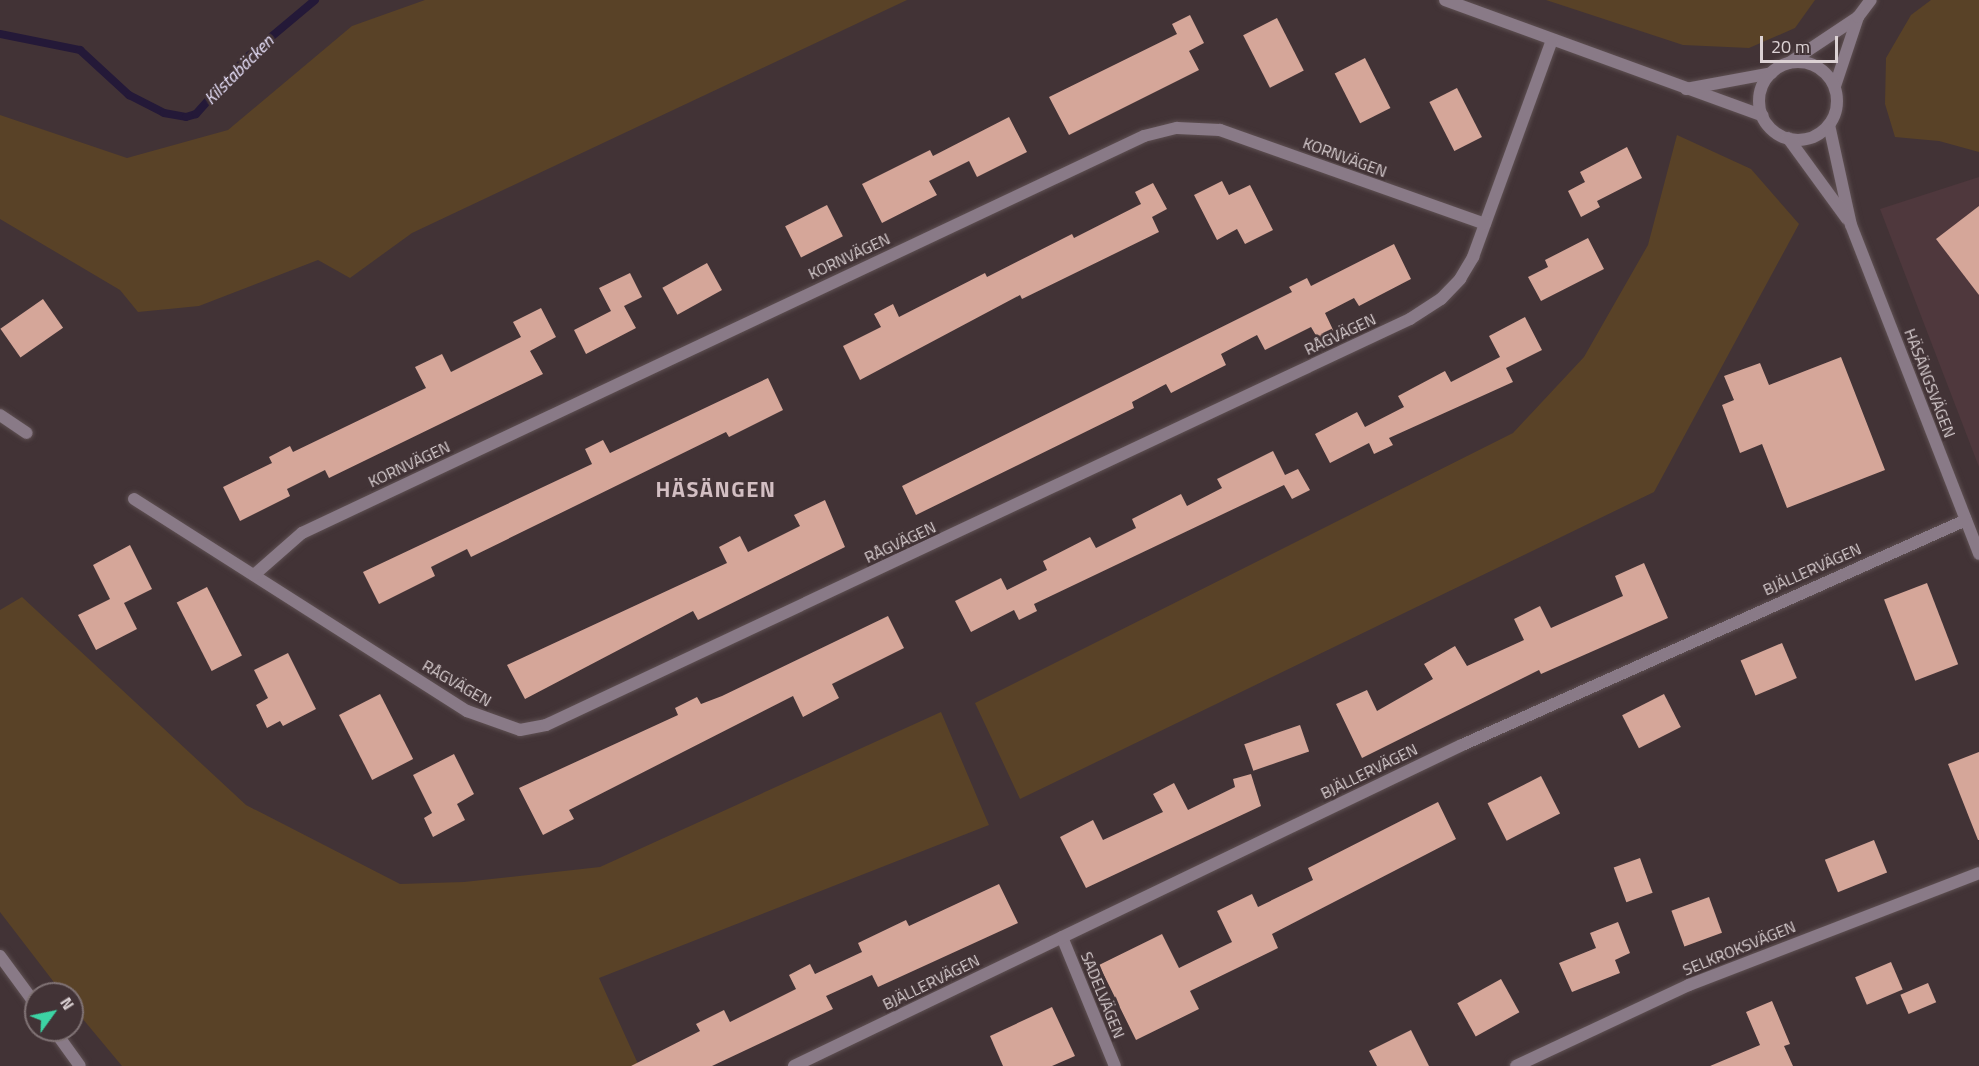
<!DOCTYPE html>
<html>
<head>
<meta charset="utf-8">
<style>
	body { margin:0 }
	#map { position:relative; width:1979px; height:1066px; overflow:hidden; background:#423336; font-family:"Titillium Web",sans-serif }
	div>[style] { position:absolute }
	[style*='--x'] { left:calc(var(--x)*1px); top:calc(var(--y)*1px); width:calc(var(--w)*1px); rotate:calc(var(--a)*1deg) }
	.built>* { inset:0; background:#4f383d }
	.green>* { inset:0; background:#594227 }
	.stream>* { height:8px; margin:-4px; padding:0 4px; transform-origin:4px; border-radius:4px; background:#241938 }
	.building>* { inset:0; background:#d5a699; transform-origin:0 0 }
	.roads { filter:drop-shadow(0 0 2px #5e5052) drop-shadow(0 0 2px #5e5052) }
	.minor>* { height:12px; margin:-6px; padding:0 6px; transform-origin:6px; border-radius:6px; background:#897a87 }
	.tertiary>* { height:12px; margin:-6px; padding:0 6px; transform-origin:6px; border-radius:6px; background:#897a87 }
	.tertiary>.ring { margin:-6px; padding:0; box-sizing:content-box; background:none; border:12px solid #897a87; border-radius:50% }
	span { translate:-50% -50%; white-space:nowrap; text-align:center; line-height:1.15; -webkit-text-stroke:6px #423336; paint-order:stroke }
	.street-label { font-size:16px; color:#dcd2d4 }
	.water-label { font-size:18px; color:#e6dff9; font-style:italic }
	.district-label { font-size:22px; color:#d3bfc3; font-weight:700; letter-spacing:1.5px }
	.north { position:absolute; left:24px; top:982px; width:60px; height:60px; box-sizing:border-box; background:#423336; border:2px solid #807375; border-radius:50%; rotate:57deg; font-size:16px; font-weight:700; line-height:24px; text-align:center; color:#dcd2d4 }
	.north::after { content:''; display:block; margin:auto; width:21px; height:27px; background:#3cd4a4; clip-path:polygon(50% 0,100% 100%,50% 72%,0 100%) }
	.scale { position:absolute; left:1760px; top:36px; width:78px; height:27px; box-sizing:border-box; border:3px solid #dcd2d4; border-top:0; padding-left:8px; font-size:18px; line-height:21px; white-space:nowrap; color:#dcd2d4; -webkit-text-stroke:4px #423336; paint-order:stroke }
</style>
</head>
<body>
<div id="map">
	<div class="built">
		<i style="clip-path:polygon(1979px 177px,1979px 467px,1880px 209px)"></i>
	</div>
	<div class="green">
		<i style="clip-path:polygon(425px 0,907px 0,412px 233px,350px 278px,318px 260px,199px 306px,138px 312px,120px 290px,0 219px,0 115px,127px 158px,228px 130px,352px 26px)"></i>
		<i style="clip-path:polygon(1546px 0,1815px 0,1795px 28px,1749px 48px,1683px 45px)"></i>
		<i style="clip-path:polygon(1931px 0,1979px 0,1979px 152px,1939px 141px,1895px 137px,1885px 104px,1886px 58px,1911px 15px)"></i>
		<i style="clip-path:polygon(1677px 135px,1751px 169px,1799px 224px,1654px 492px,1020px 799px,975px 703px,1513px 433px,1584px 357px,1648px 245px)"></i>
		<i style="clip-path:polygon(22px 597px,246px 805px,400px 884px,464px 882px,600px 867px,941px 712px,989px 825px,599px 978px,639px 1066px,122px 1066px,72px 1006px,72px 994px,63px 994px,0 912px,0 610px)"></i>
	</div>
	<div class="stream">
		<i style="--x:0;--y:34;--w:82;--a:11.3"></i>
		<i style="--x:80;--y:50;--w:67;--a:42.6"></i>
		<i style="--x:129;--y:95;--w:39;--a:27"></i>
		<i style="--x:164;--y:113;--w:22;--a:10"></i>
		<i style="--x:186;--y:117;--w:10;--a:-17"></i>
		<i style="--x:196;--y:114;--w:75;--a:-48.2"></i>
		<i style="--x:246;--y:58;--w:90;--a:-40"></i>
	</div>
	<div class="building">
		<i style="clip-path:polygon(1190px 15px,1204px 43px,1189px 51px,1199px 70px,1069px 135px,1049px 97px,1177px 34px,1172px 24px)"></i>
		<i style="left:1277px;top:18px;width:59px;height:38px;rotate:63deg"></i>
		<i style="left:1365px;top:58px;width:56px;height:34px;rotate:63deg"></i>
		<i style="left:1457px;top:88px;width:55px;height:31px;rotate:63deg"></i>
		<i style="clip-path:polygon(1009px 117px,1027px 152px,977px 177px,969px 161px,929px 181px,937px 195px,882px 223px,862px 184px,930px 150px,933px 156px)"></i>
		<i style="clip-path:polygon(1627px 147px,1642px 178px,1597px 201px,1600px 207px,1581px 217px,1568px 191px,1585px 182px,1580px 172px)"></i>
		<i style="clip-path:polygon(1222px 181px,1229px 195px,1250px 185px,1273px 230px,1245px 244px,1237px 229px,1217px 240px,1194px 195px)"></i>
		<i style="clip-path:polygon(1153px 183px,1167px 209px,1152px 217px,1159px 232px,1022px 299px,1020px 295px,860px 380px,843px 346px,881px 327px,874px 314px,893px 304px,899px 317px,985px 273px,987px 277px,1072px 234px,1074px 238px,1141px 204px,1135px 192px)"></i>
		<i style="left:827px;top:205px;width:35px;height:47px;rotate:63deg"></i>
		<i style="clip-path:polygon(1979px 206px,1979px 295px,1936px 239px)"></i>
		<i style="clip-path:polygon(1588px 238px,1604px 269px,1541px 301px,1528px 277px,1548px 267px,1545px 260px)"></i>
		<i style="clip-path:polygon(1394px 244px,1411px 279px,1359px 306px,1354px 298px,1325px 313px,1336px 336px,1321px 344px,1311px 327px,1265px 350px,1257px 335px,1221px 354px,1226px 365px,1171px 393px,1166px 384px,1132px 402px,1134px 408px,916px 515px,902px 486px,1292px 292px,1289px 287px,1307px 278px,1311px 286px)"></i>
		<i style="left:707px;top:263px;width:31px;height:51px;rotate:61deg"></i>
		<i style="clip-path:polygon(630px 273px,642px 297px,624px 306px,636px 328px,586px 354px,574px 330px,611px 311px,599px 288px)"></i>
		<i style="left:43px;top:299px;width:35px;height:52px;rotate:55deg"></i>
		<i style="clip-path:polygon(541px 308px,556px 337px,530px 351px,543px 374px,329px 478px,325px 470px,287px 489px,290px 496px,240px 521px,223px 487px,272px 463px,269px 457px,290px 446px,293px 452px,426px 388px,415px 367px,442px 354px,451px 372px,521px 337px,513px 322px)"></i>
		<i style="clip-path:polygon(1525px 317px,1542px 350px,1506px 368px,1513px 382px,1389px 438px,1393px 445px,1374px 454px,1369px 443px,1330px 463px,1315px 434px,1357px 412px,1365px 427px,1404px 407px,1398px 396px,1445px 371px,1451px 382px,1500px 357px,1489px 336px)"></i>
		<i style="clip-path:polygon(1841px 357px,1885px 470px,1787px 508px,1762px 444px,1740px 453px,1722px 405px,1734px 400px,1724px 376px,1760px 363px,1769px 385px)"></i>
		<i style="clip-path:polygon(768px 378px,783px 410px,729px 437px,726px 432px,471px 557px,467px 549px,431px 567px,435px 576px,379px 604px,363px 572px,592px 464px,585px 449px,603px 440px,610px 453px)"></i>
		<i style="clip-path:polygon(1273px 451px,1285px 475px,1298px 469px,1310px 490px,1292px 499px,1284px 485px,1034px 604px,1037px 611px,1019px 620px,1014px 610px,971px 632px,955px 601px,1001px 578px,1007px 590px,1047px 570px,1043px 561px,1090px 537px,1096px 548px,1136px 528px,1132px 519px,1181px 494px,1187px 506px,1222px 488px,1217px 479px)"></i>
		<i style="clip-path:polygon(825px 500px,845px 547px,698px 620px,693px 611px,525px 699px,507px 665px,727px 563px,719px 547px,740px 536px,748px 552px,800px 526px,794px 515px)"></i>
		<i style="clip-path:polygon(130px 545px,152px 589px,124px 603px,137px 629px,96px 650px,78px 615px,110px 599px,93px 565px)"></i>
		<i style="clip-path:polygon(1644px 563px,1668px 618px,1541px 674px,1539px 670px,1362px 758px,1336px 704px,1367px 690px,1377px 711px,1433px 679px,1424px 664px,1455px 646px,1467px 666px,1524px 640px,1514px 619px,1540px 606px,1551px 628px,1623px 596px,1615px 576px)"></i>
		<i style="left:1927px;top:583px;width:87px;height:46px;rotate:69deg"></i>
		<i style="left:207px;top:587px;width:77px;height:34px;rotate:63deg"></i>
		<i style="clip-path:polygon(888px 616px,904px 648px,832px 684px,839px 698px,803px 717px,793px 696px,569px 810px,574px 819px,543px 835px,519px 788px,678px 715px,675px 708px,697px 697px,701px 704px,722px 696px)"></i>
		<i style="left:1782px;top:643px;width:38px;height:45px;rotate:67deg"></i>
		<i style="clip-path:polygon(288px 653px,316px 709px,283px 726px,280px 721px,267px 728px,256px 705px,268px 698px,254px 670px)"></i>
		<i style="left:380px;top:694px;width:73px;height:46px;rotate:63deg"></i>
		<i style="left:1664px;top:694px;width:37px;height:47px;rotate:63deg"></i>
		<i style="left:1300px;top:725px;width:28px;height:59px;rotate:71deg"></i>
		<i style="clip-path:polygon(1979px 752px,1979px 840px,1978px 840px,1948px 764px)"></i>
		<i style="clip-path:polygon(454px 754px,474px 794px,457px 804px,465px 820px,433px 837px,424px 818px,432px 813px,413px 775px)"></i>
		<i style="clip-path:polygon(1251px 774px,1261px 806px,1086px 888px,1060px 837px,1093px 820px,1103px 840px,1163px 812px,1153px 794px,1174px 783px,1188px 810px,1235px 787px,1233px 779px)"></i>
		<i style="left:1541px;top:776px;width:42px;height:60px;rotate:63deg"></i>
		<i style="clip-path:polygon(1438px 802px,1456px 839px,1272px 934px,1278px 948px,1190px 991px,1199px 1009px,1136px 1040px,1099px 965px,1162px 934px,1179px 968px,1232px 942px,1217px 911px,1252px 894px,1258px 907px,1313px 880px,1308px 868px)"></i>
		<i style="left:1874px;top:840px;width:35px;height:53px;rotate:68deg"></i>
		<i style="left:1640px;top:858px;width:37px;height:28px;rotate:70deg"></i>
		<i style="clip-path:polygon(999px 884px,1018px 923px,878px 987px,872px 975px,826px 996px,833px 1009px,712px 1066px,631px 1066px,700px 1031px,696px 1024px,724px 1010px,730px 1022px,796px 989px,789px 975px,810px 964px,815px 974px,862px 952px,858px 943px,906px 920px,909px 926px)"></i>
		<i style="left:1709px;top:897px;width:38px;height:40px;rotate:70deg"></i>
		<i style="clip-path:polygon(1618px 922px,1630px 953px,1615px 960px,1620px 973px,1572px 992px,1559px 963px,1596px 948px,1590px 933px)"></i>
		<i style="left:1891px;top:962px;width:30px;height:39px;rotate:67deg"></i>
		<i style="left:1501px;top:979px;width:38px;height:50px;rotate:61deg"></i>
		<i style="left:1928px;top:983px;width:21px;height:30px;rotate:67deg"></i>
		<i style="clip-path:polygon(1772px 1001px,1790px 1044px,1784px 1046px,1793px 1066px,1710px 1066px,1760px 1045px,1746px 1012px)"></i>
		<i style="clip-path:polygon(1052px 1007px,1075px 1056px,1052px 1066px,1003px 1066px,990px 1036px)"></i>
		<i style="clip-path:polygon(1411px 1030px,1429px 1066px,1377px 1066px,1369px 1051px)"></i>
	</div>
	<div class="roads">
		<div class="minor">
			<i style="--x:1445;--y:0;--w:338;--a:20"></i>
			<i style="--x:1789;--y:63;--w:83;--a:-33.7"></i>
			<i style="--x:1835;--y:86;--w:73;--a:-71.6"></i>
			<i style="--x:1858;--y:17;--w:21;--a:-53"></i>
			<i style="--x:1686;--y:89;--w:87;--a:-10.5"></i>
			<i style="--x:0;--y:415;--w:32;--a:34"></i>
			<i style="--x:134;--y:499;--w:395;--a:32.5"></i>
			<i style="--x:467;--y:711;--w:56;--a:19.7"></i>
			<i style="--x:520;--y:730;--w:26;--a:-11"></i>
			<i style="--x:546;--y:725;--w:955;--a:-25.17"></i>
			<i style="--x:1410;--y:319;--w:37;--a:-33"></i>
			<i style="--x:1441;--y:299;--w:28;--a:-46"></i>
			<i style="--x:1460;--y:279;--w:26;--a:-59"></i>
			<i style="--x:1473;--y:257;--w:231;--a:-70"></i>
			<i style="--x:254;--y:575;--w:64;--a:-41.2"></i>
			<i style="--x:302;--y:533;--w:931;--a:-25.24"></i>
			<i style="--x:1144;--y:136;--w:34;--a:-14"></i>
			<i style="--x:1177;--y:128;--w:43;--a:2.7"></i>
			<i style="--x:1220;--y:130;--w:281;--a:19.5"></i>
			<i style="--x:1062;--y:937;--w:139;--a:67.7"></i>
			<i style="--x:0;--y:956;--w:61;--a:53.7"></i>
			<i style="--x:54;--y:1030;--w:44;--a:54.2"></i>
			<i style="--x:794;--y:1066;--w:741;--a:-25.67"></i>
			<i style="--x:1462;--y:745;--w:552;--a:-24.06"></i>
			<i style="--x:1516;--y:1066;--w:191;--a:-25.1"></i>
			<i style="--x:1689;--y:985;--w:311;--a:-21.1"></i>
		</div>
		<div class="tertiary">
			<i class="ring" style="left:1759px;top:62px;width:66px;height:66px"></i>
			<i style="--x:1829;--y:125;--w:102;--a:77.6"></i>
			<i style="--x:1851;--y:225;--w:353;--a:68.7"></i>
			<i style="--x:1788;--y:138;--w:100;--a:53.9"></i>
		</div>
	</div>
	<div class="street-label">
		<span style="left:1345px;top:157px;rotate:20deg">KORNVÄGEN</span>
		<span style="left:849px;top:256px;rotate:-25deg">KORNVÄGEN</span>
		<span style="left:1340px;top:334px;rotate:-25deg">RÅGVÄGEN</span>
		<span style="left:1930px;top:383px;rotate:69deg">HÄSÄNGSVÄGEN</span>
		<span style="left:409px;top:464px;rotate:-25deg">KORNVÄGEN</span>
		<span style="left:900px;top:542px;rotate:-25deg">RÅGVÄGEN</span>
		<span style="left:1812px;top:569px;rotate:-24deg">BJÄLLERVÄGEN</span>
		<span style="left:457px;top:683px;rotate:30deg">RÅGVÄGEN</span>
		<span style="left:1369px;top:771px;rotate:-26deg">BJÄLLERVÄGEN</span>
		<span style="left:1739px;top:948px;rotate:-22deg">SELKROKSVÄGEN</span>
		<span style="left:931px;top:982px;rotate:-26deg">BJÄLLERVÄGEN</span>
		<span style="left:1103px;top:995px;rotate:68deg">SADELVÄGEN</span>
	</div>
	<div class="water-label">
		<span style="left:239px;top:70px;rotate:-45deg">Kilstabäcken</span>
	</div>
	<div class="district-label">
		<span style="left:716px;top:490px">HÄSÄNGEN</span>
	</div>
	<div class="north">N</div>
	<div class="scale">20 m</div>
</div>
</body>
</html>
